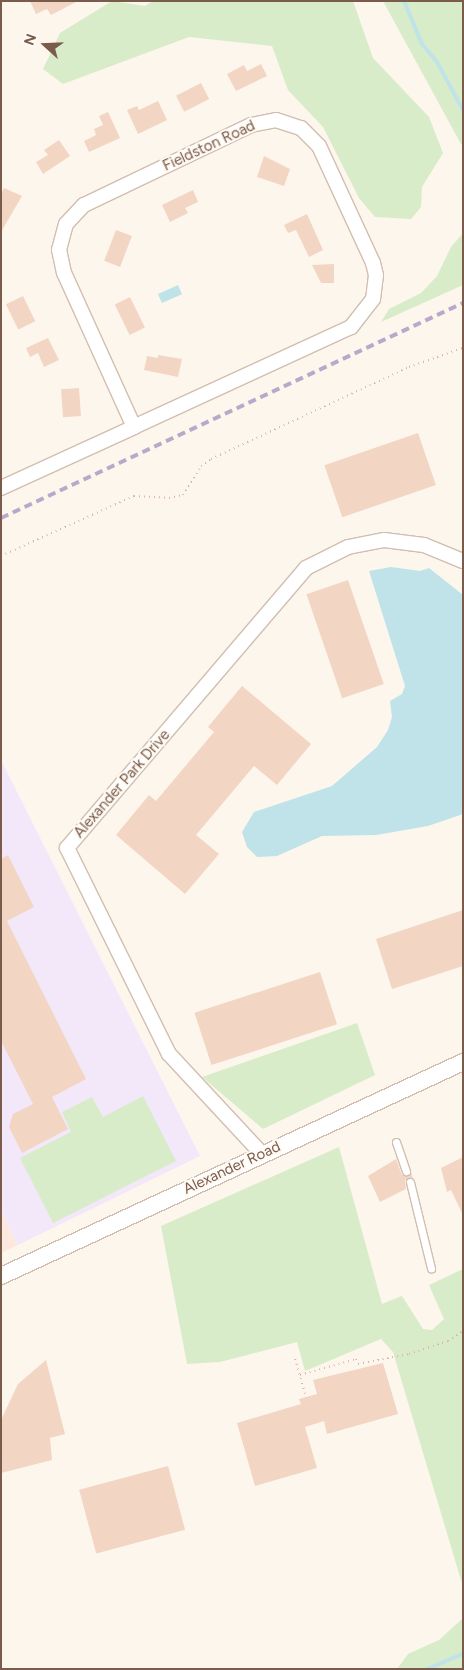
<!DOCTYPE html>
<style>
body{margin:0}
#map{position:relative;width:464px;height:1670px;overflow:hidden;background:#fdf6ec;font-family:Figtree,sans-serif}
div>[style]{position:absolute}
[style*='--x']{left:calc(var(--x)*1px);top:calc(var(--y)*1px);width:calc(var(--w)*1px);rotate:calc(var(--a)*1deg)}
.commercial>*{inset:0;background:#fde8e0}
.education>*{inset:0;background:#f3e8fa}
.green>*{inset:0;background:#d8ecc9}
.water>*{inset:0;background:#bfe3e8;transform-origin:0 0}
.stream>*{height:4px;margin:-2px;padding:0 2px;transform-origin:2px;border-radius:2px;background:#bfe3e8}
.building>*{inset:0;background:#f3d5c3;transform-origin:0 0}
.path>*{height:2px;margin-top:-1px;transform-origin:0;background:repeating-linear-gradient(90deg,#d9b8a5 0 1px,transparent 0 5px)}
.roads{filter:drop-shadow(1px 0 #d1beb0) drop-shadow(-1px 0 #d1beb0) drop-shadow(0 1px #d1beb0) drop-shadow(0 -1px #d1beb0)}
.service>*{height:7px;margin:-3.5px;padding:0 3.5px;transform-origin:3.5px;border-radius:3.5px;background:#fff}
.minor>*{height:14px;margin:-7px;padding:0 7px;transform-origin:7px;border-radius:7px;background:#fff}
.tertiary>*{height:16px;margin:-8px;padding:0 8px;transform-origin:8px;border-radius:8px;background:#fff}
.rail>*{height:4px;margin-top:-2px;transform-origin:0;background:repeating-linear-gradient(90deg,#b9a8c9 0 8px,transparent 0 13px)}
span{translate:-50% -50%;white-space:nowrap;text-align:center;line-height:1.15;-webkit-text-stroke:4px #fffaf3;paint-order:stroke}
.street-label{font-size:15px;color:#7a5c4d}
.frame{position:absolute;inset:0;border:2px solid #7a5c4d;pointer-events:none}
.north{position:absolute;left:20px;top:20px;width:50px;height:50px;-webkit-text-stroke:4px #fffaf3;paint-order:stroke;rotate:290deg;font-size:14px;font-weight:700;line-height:20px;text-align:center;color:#7a5c4d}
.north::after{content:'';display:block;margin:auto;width:18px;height:22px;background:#7a5c4d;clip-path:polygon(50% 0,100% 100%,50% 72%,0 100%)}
</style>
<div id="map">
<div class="commercial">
<i style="clip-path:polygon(1px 1210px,18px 1245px,1px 1253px)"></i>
</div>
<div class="education">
<i style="clip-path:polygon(1px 760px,200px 1156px,18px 1245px,1px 1210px)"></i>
</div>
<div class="green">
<i style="clip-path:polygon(112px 1px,145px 6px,153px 1px,353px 1px,373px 58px,429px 117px,443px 153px,422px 187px,421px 207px,411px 219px,375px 217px,359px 198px,323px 127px,288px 90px,272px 46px,189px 37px,63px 84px,43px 69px,60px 33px)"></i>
<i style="clip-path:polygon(383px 1px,463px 1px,463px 146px,461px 144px)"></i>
<i style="clip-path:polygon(463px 233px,463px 285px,381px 322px,389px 309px,421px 293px,437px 276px,451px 247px)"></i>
<i style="clip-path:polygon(357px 1023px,375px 1075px,263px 1129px,202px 1077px)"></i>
<i style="clip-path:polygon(143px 1096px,176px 1161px,53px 1223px,20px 1158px,71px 1132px,62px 1112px,92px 1097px,103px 1117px)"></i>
<i style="clip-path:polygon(339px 1147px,382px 1304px,402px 1296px,423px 1329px,432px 1330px,444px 1319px,429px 1285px,463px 1269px,463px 1587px,393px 1352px,381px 1339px,305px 1371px,297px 1342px,220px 1362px,187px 1364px,161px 1226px)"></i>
<i style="clip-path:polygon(463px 1618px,463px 1669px,397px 1669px,408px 1654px,439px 1640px)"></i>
</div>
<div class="water">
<i style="left:178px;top:285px;width:10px;height:22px;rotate:66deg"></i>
<i style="clip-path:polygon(391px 567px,420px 571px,429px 568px,463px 595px,463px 814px,428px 826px,376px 835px,322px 836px,277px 856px,257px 857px,247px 847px,242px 832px,254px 812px,332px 786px,377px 747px,388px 730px,392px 717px,390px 701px,402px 694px,405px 686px,369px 571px)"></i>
</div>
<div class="stream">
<i style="--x:404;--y:1;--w:47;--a:67.3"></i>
<i style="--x:422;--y:44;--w:23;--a:50"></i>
<i style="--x:437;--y:62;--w:55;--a:61.6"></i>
<i style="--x:427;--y:1669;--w:39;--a:-23"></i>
</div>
<div class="building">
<i style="clip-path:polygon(30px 1px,78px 1px,51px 15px,47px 9px,36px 14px)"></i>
<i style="clip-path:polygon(261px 64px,267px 76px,236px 91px,227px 74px,244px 65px,247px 71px)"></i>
<i style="left:201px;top:83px;width:18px;height:28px;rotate:63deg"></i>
<i style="clip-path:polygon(158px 101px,167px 120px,138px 134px,127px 110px,137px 106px,139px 110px)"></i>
<i style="clip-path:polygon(108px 112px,120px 138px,89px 152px,84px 141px,96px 135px,94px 129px,103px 125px,99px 116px)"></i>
<i style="clip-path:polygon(59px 140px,70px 156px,43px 174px,36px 162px,48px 155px,44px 150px)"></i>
<i style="clip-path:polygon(264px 156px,290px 169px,284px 186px,257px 177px)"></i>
<i style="clip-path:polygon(4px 188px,22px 196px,1px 232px,1px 194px)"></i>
<i style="clip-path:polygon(193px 190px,198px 202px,185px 208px,188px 213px,170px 222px,162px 205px)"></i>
<i style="clip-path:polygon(307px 214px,323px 250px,309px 257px,296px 230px,288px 233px,284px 225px)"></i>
<i style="left:116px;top:230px;width:17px;height:33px;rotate:21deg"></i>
<i style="clip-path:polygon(334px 264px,334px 283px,321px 283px,312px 265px)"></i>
<i style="left:23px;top:296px;width:28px;height:19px;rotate:64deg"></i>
<i style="left:130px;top:297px;width:34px;height:17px;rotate:64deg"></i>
<i style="clip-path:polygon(48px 338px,59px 360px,44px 367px,38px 353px,30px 357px,26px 348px)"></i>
<i style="clip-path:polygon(158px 355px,182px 359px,178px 377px,144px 370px,147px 356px,158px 358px)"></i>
<i style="left:79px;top:388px;width:28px;height:18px;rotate:86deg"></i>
<i style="left:418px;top:433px;width:55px;height:99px;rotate:71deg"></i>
<i style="left:348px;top:580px;width:110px;height:44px;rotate:71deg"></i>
<i style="clip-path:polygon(242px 686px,311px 744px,277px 785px,254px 766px,196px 835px,219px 854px,185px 894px,116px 835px,149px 795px,156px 801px,214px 732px,208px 727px)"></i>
<i style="clip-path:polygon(8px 855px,34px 907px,7px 921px,86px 1079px,52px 1097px,68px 1129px,22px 1153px,9px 1127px,13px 1114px,33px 1104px,1px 1041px,1px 859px)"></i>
<i style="clip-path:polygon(463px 910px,463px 966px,392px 989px,376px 939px)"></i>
<i style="left:320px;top:972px;width:55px;height:132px;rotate:72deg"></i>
<i style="clip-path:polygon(463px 1157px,463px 1215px,451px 1190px,447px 1192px,441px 1168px)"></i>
<i style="clip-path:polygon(396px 1159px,402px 1175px,411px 1173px,413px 1178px,405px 1180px,406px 1189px,380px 1202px,368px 1176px)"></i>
<i style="clip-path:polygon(46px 1360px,65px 1434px,50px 1438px,52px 1460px,1px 1473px,1px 1420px,18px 1384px)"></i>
<i style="clip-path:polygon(383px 1363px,398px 1414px,327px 1434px,324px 1421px,305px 1427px,317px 1468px,255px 1486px,237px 1423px,301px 1404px,299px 1399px,317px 1394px,313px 1380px)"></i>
<i style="left:168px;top:1466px;width:66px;height:92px;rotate:75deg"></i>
</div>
<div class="path">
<i style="--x:1;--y:556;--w:146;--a:-24.3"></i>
<i style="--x:134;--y:496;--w:35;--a:3"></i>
<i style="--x:169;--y:498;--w:14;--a:-12"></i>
<i style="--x:183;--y:495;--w:34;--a:-58"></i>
<i style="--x:201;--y:466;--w:12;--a:-35"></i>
<i style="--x:211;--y:459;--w:218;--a:-24.9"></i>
<i style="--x:409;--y:367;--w:57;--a:-19.4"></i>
<i style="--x:295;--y:1359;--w:40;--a:74"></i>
<i style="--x:300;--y:1375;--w:58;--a:-15.9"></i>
<i style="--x:356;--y:1359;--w:5;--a:68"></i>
<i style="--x:358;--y:1364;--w:52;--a:-11.1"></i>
<i style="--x:409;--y:1354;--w:41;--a:-18.4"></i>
<i style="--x:448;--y:1341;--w:18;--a:-34"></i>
</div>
<div class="roads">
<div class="service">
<i style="--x:396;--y:1142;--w:31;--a:71"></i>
<i style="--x:410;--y:1182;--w:89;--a:76.3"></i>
</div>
<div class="minor">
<i style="--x:276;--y:120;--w:26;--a:18"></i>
<i style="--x:301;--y:128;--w:25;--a:45"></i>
<i style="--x:319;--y:146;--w:129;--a:65.2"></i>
<i style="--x:373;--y:263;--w:12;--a:76"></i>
<i style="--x:376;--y:275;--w:24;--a:97"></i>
<i style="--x:373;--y:299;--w:36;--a:128"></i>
<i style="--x:351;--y:327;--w:239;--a:155.3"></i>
<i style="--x:134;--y:427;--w:169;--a:-114.4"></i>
<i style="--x:64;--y:273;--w:24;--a:-102"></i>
<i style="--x:59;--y:250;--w:27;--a:-75"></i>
<i style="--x:66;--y:224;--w:26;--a:-47"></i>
<i style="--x:84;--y:205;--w:185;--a:-25.6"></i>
<i style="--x:251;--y:125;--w:25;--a:-11"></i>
<i style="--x:1;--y:488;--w:146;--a:-24.6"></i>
<i style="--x:262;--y:1154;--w:137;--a:-132.9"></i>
<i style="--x:169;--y:1054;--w:230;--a:-116.3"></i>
<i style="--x:67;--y:848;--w:368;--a:-49.5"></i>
<i style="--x:306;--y:568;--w:47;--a:-26.6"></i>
<i style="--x:348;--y:547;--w:37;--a:-11"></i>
<i style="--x:384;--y:540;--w:40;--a:7.1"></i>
<i style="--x:424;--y:545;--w:42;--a:22.3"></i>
</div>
<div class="tertiary">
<i style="--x:1;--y:1276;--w:509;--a:-24.85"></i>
</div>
</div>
<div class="rail">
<i style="--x:1;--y:518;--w:510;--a:-24.96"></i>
</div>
<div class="street-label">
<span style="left:209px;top:146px;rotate:-25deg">Fieldston Road</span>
<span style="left:122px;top:784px;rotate:-49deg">Alexander Park Drive</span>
<span style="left:232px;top:1168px;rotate:-25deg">Alexander Road</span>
</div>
<div class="frame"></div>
<div class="north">N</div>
</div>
